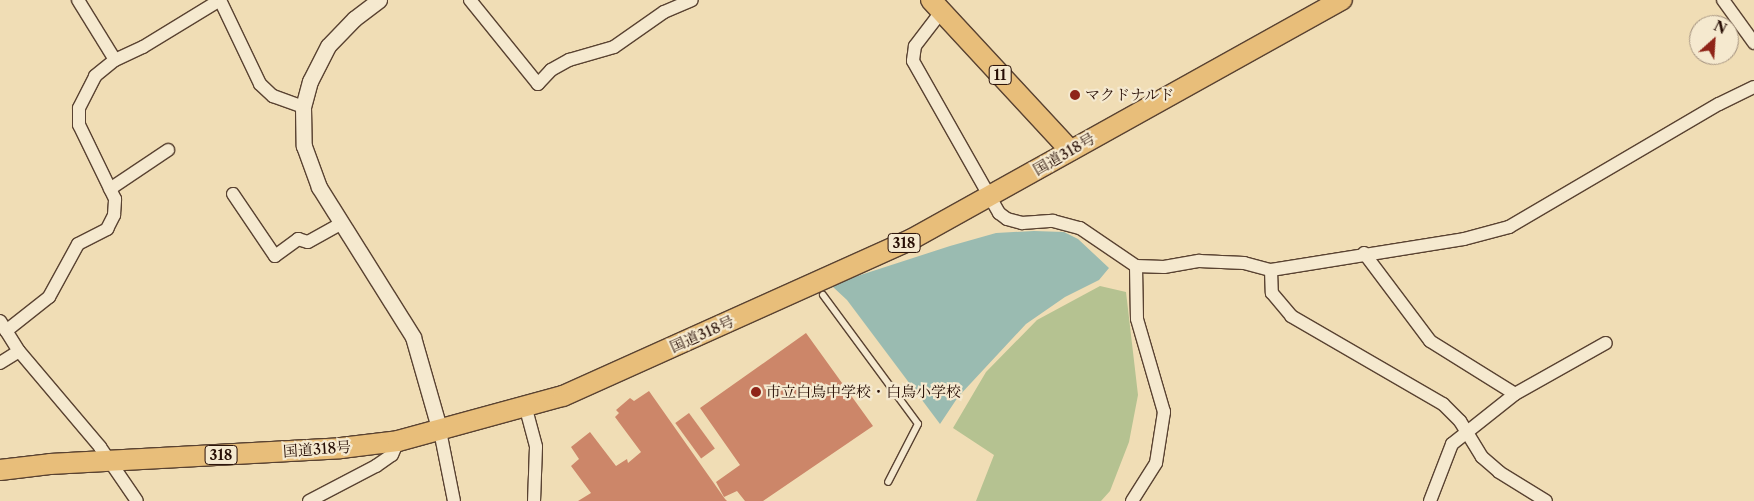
<!DOCTYPE html>
<meta charset="utf-8">
<style>
body{margin:0}
#map{position:relative;width:1754px;height:501px;overflow:hidden;background:#f0ddb5;font-family:"Libre Caslon Text","Noto Serif JP",serif}
div>[style]{position:absolute}
[style*='--x']{left:calc(var(--x)*1px);top:calc(var(--y)*1px);width:calc(var(--w)*1px);rotate:calc(var(--a)*1deg)}
.green>*{inset:0;background:#b5c291}
.water>*{inset:0;background:#9abbb1}
.building>*{inset:0;background:#cc8669;transform-origin:0 0}
.roads{filter:drop-shadow(1px 0 #594231) drop-shadow(-1px 0 #594231) drop-shadow(0 1px #594231) drop-shadow(0 -1px #594231)}
.service>*{height:6px;margin:-3px;padding:0 3px;transform-origin:3px;border-radius:3px;background:#f5e9cf}
.minor>*{height:12px;margin:-6px;padding:0 6px;transform-origin:6px;border-radius:6px;background:#f5e9cf}
.tertiary>*{height:15px;margin:-7.5px;padding:0 7.5px;transform-origin:7.5px;border-radius:7.5px;background:#f5e9cf}
.trunk>*{height:20px;margin:-10px;padding:0 10px;transform-origin:10px;border-radius:10px;background:#e8be7a}
.dots>*{width:14px;height:14px;translate:-50% -50%;box-sizing:border-box;border:2px solid #f5e9cf;border-radius:50%}
span{translate:-50% -50%;white-space:nowrap;text-align:center;line-height:1.15;-webkit-text-stroke:4.5px #f5e9cf;paint-order:stroke}
.shield-label span{padding:1px 4px;background:#f5e9cf;border:1px solid;border-radius:4px;-webkit-text-stroke-width:0}
.shield-label{font-size:14px;color:#270e05;font-weight:700}
.poi-label{font-size:15px;color:#270e05}
.left{translate:0 -50%;text-align:left}
.street-label{font-size:15px;color:#270e05}
.north{position:absolute;left:1689px;top:15px;width:50px;height:50px;box-sizing:border-box;background:#f5e9cf;border:1px solid #a3917e;border-radius:50%;rotate:26deg;font-size:14px;font-weight:700;line-height:20px;text-align:center;color:#270e05}
.north::after{content:'';display:block;margin:auto;width:18px;height:22px;background:#8f2418;clip-path:polygon(50% 0,100% 100%,50% 72%,0 100%)}
</style>
<div id="map">
<div class="green">
<i style="clip-path:polygon(1100px 286px,1126px 292px,1138px 395px,1129px 442px,1110px 491px,1101px 501px,976px 501px,994px 455px,953px 428px,986px 372px,1037px 320px)"></i>
</div>
<div class="water">
<i style="clip-path:polygon(1034px 231px,1064px 232px,1078px 239px,1109px 268px,1099px 280px,1065px 297px,1026px 324px,958px 397px,940px 424px,847px 300px,833px 287px,842px 281px,950px 246px,996px 233px)"></i>
</div>
<div class="building">
<i style="clip-path:polygon(806px 333px,873px 426px,763px 501px,745px 501px,737px 491px,724px 497px,716px 482px,740px 465px,700px 408px)"></i>
<i style="clip-path:polygon(649px 391px,725px 499px,727px 501px,578px 501px,591px 493px,571px 466px,579px 459px,571px 447px,590px 432px,616px 466px,627px 459px,628px 463px,641px 452px,615px 417px,619px 413px,616px 410px,630px 398px,634px 401px)"></i>
<i style="left:689px;top:413px;width:44px;height:17px;rotate:54deg"></i>
</div>
<div class="roads">
<div class="service">
<i style="--x:823;--y:295;--w:160;--a:53.6"></i>
<i style="--x:918;--y:424;--w:65;--a:117.3"></i>
</div>
<div class="minor">
<i style="--x:78;--y:0;--w:70;--a:58.3"></i>
<i style="--x:470;--y:0;--w:108;--a:51"></i>
<i style="--x:538;--y:84;--w:19;--a:-47"></i>
<i style="--x:551;--y:70;--w:21;--a:-29"></i>
<i style="--x:569;--y:60;--w:47;--a:-16.1"></i>
<i style="--x:614;--y:47;--w:61;--a:-35"></i>
<i style="--x:664;--y:12;--w:30;--a:-23"></i>
<i style="--x:1723;--y:0;--w:53;--a:54.2"></i>
<i style="--x:941;--y:12;--w:43;--a:127.4"></i>
<i style="--x:915;--y:46;--w:15;--a:98"></i>
<i style="--x:913;--y:61;--w:175;--a:60.5"></i>
<i style="--x:999;--y:213;--w:10;--a:37"></i>
<i style="--x:1007;--y:219;--w:16;--a:15"></i>
<i style="--x:1022;--y:223;--w:31;--a:-4"></i>
<i style="--x:1053;--y:221;--w:28;--a:15"></i>
<i style="--x:1080;--y:228;--w:68;--a:34.2"></i>
<i style="--x:1136;--y:266;--w:28;--a:2"></i>
<i style="--x:1164;--y:267;--w:36;--a:-10"></i>
<i style="--x:1199;--y:261;--w:45;--a:2.5"></i>
<i style="--x:1244;--y:263;--w:28;--a:15"></i>
<i style="--x:1271;--y:270;--w:195;--a:-9.1"></i>
<i style="--x:1464;--y:239;--w:47;--a:-14.9"></i>
<i style="--x:1509;--y:227;--w:243;--a:-30.4"></i>
<i style="--x:1719;--y:104;--w:39;--a:-26"></i>
<i style="--x:110;--y:189;--w:70;--a:-33.9"></i>
<i style="--x:233;--y:194;--w:75;--a:55.9"></i>
<i style="--x:275;--y:256;--w:29;--a:-36"></i>
<i style="--x:298;--y:239;--w:10;--a:17"></i>
<i style="--x:308;--y:242;--w:38;--a:-29"></i>
<i style="--x:1364;--y:253;--w:110;--a:53.1"></i>
<i style="--x:1430;--y:341;--w:100;--a:31.9"></i>
<i style="--x:1271;--y:270;--w:23;--a:88"></i>
<i style="--x:1272;--y:293;--w:30;--a:50"></i>
<i style="--x:1291;--y:316;--w:176;--a:30.1"></i>
<i style="--x:1443;--y:404;--w:24;--a:45"></i>
<i style="--x:1460;--y:421;--w:42;--a:58.6"></i>
<i style="--x:1482;--y:457;--w:23;--a:41"></i>
<i style="--x:1499;--y:472;--w:55;--a:31.7"></i>
<i style="--x:0;--y:321;--w:36;--a:58"></i>
<i style="--x:19;--y:351;--w:126;--a:49.8"></i>
<i style="--x:100;--y:447;--w:65;--a:55.6"></i>
<i style="--x:6;--y:331;--w:55;--a:-38.3"></i>
<i style="--x:49;--y:297;--w:60;--a:-61.3"></i>
<i style="--x:78;--y:244;--w:33;--a:-27"></i>
<i style="--x:107;--y:229;--w:16;--a:-63"></i>
<i style="--x:114;--y:215;--w:16;--a:-86"></i>
<i style="--x:115;--y:199;--w:82;--a:-115.9"></i>
<i style="--x:79;--y:125;--w:17;--a:-90"></i>
<i style="--x:79;--y:108;--w:36;--a:-63"></i>
<i style="--x:95;--y:76;--w:26;--a:-39"></i>
<i style="--x:115;--y:60;--w:31;--a:-25"></i>
<i style="--x:143;--y:47;--w:90;--a:-31.4"></i>
<i style="--x:220;--y:0;--w:93;--a:64.5"></i>
<i style="--x:260;--y:84;--w:18;--a:43"></i>
<i style="--x:273;--y:96;--w:32;--a:20"></i>
<i style="--x:0;--y:363;--w:22;--a:-32"></i>
<i style="--x:526;--y:409;--w:39;--a:75"></i>
<i style="--x:536;--y:447;--w:54;--a:92.1"></i>
<i style="--x:440;--y:431;--w:71;--a:78.7"></i>
<i style="--x:309;--y:501;--w:76;--a:-27.6"></i>
<i style="--x:376;--y:466;--w:19;--a:-35"></i>
<i style="--x:392;--y:455;--w:15;--a:-67"></i>
<i style="--x:1132;--y:501;--w:45;--a:-57.7"></i>
<i style="--x:1156;--y:463;--w:52;--a:-81.1"></i>
<i style="--x:1164;--y:412;--w:97;--a:-106.2"></i>
<i style="--x:1137;--y:319;--w:53;--a:-91.1"></i>
<i style="--x:1430;--y:501;--w:61;--a:-68.9"></i>
<i style="--x:1452;--y:444;--w:80;--a:-38.4"></i>
<i style="--x:1515;--y:394;--w:104;--a:-29.3"></i>
</div>
<div class="tertiary">
<i style="--x:379;--y:0;--w:31;--a:143"></i>
<i style="--x:354;--y:19;--w:37;--a:134"></i>
<i style="--x:328;--y:46;--w:39;--a:117"></i>
<i style="--x:310;--y:81;--w:27;--a:105"></i>
<i style="--x:303;--y:107;--w:39;--a:89"></i>
<i style="--x:304;--y:146;--w:44;--a:69.9"></i>
<i style="--x:319;--y:187;--w:177;--a:57.9"></i>
<i style="--x:413;--y:337;--w:98;--a:74"></i>
</div>
<div class="trunk">
<i style="--x:931;--y:0;--w:205;--a:47.2"></i>
<i style="--x:0;--y:470;--w:50;--a:-6.8"></i>
<i style="--x:50;--y:464;--w:291;--a:-3.1"></i>
<i style="--x:341;--y:448;--w:57;--a:-7"></i>
<i style="--x:398;--y:441;--w:171;--a:-15.3"></i>
<i style="--x:563;--y:396;--w:383;--a:-24.2"></i>
<i style="--x:912;--y:239;--w:492;--a:-29.1"></i>
</div>
</div>
<div class="dots">
<i style="left:1075px;top:95px;background:#8f2418"></i>
<i style="left:756px;top:392px;background:#8f2418"></i>
</div>
<div class="shield-label">
<span style="left:1000px;top:75px">11</span>
<span style="left:904px;top:243px">318</span>
<span style="left:221px;top:455px">318</span>
</div>
<div class="poi-label">
<span class="left" style="left:1085px;top:95px">マクドナルド</span>
<span class="left" style="left:766px;top:392px">市立白鳥中学校・白鳥小学校</span>
</div>
<div class="street-label">
<span style="left:1064px;top:154px;rotate:-30deg">国道318号</span>
<span style="left:702px;top:334px;rotate:-24deg">国道318号</span>
<span style="left:317px;top:449px;rotate:-4deg">国道318号</span>
</div>
<div class="north">N</div>
</div>
